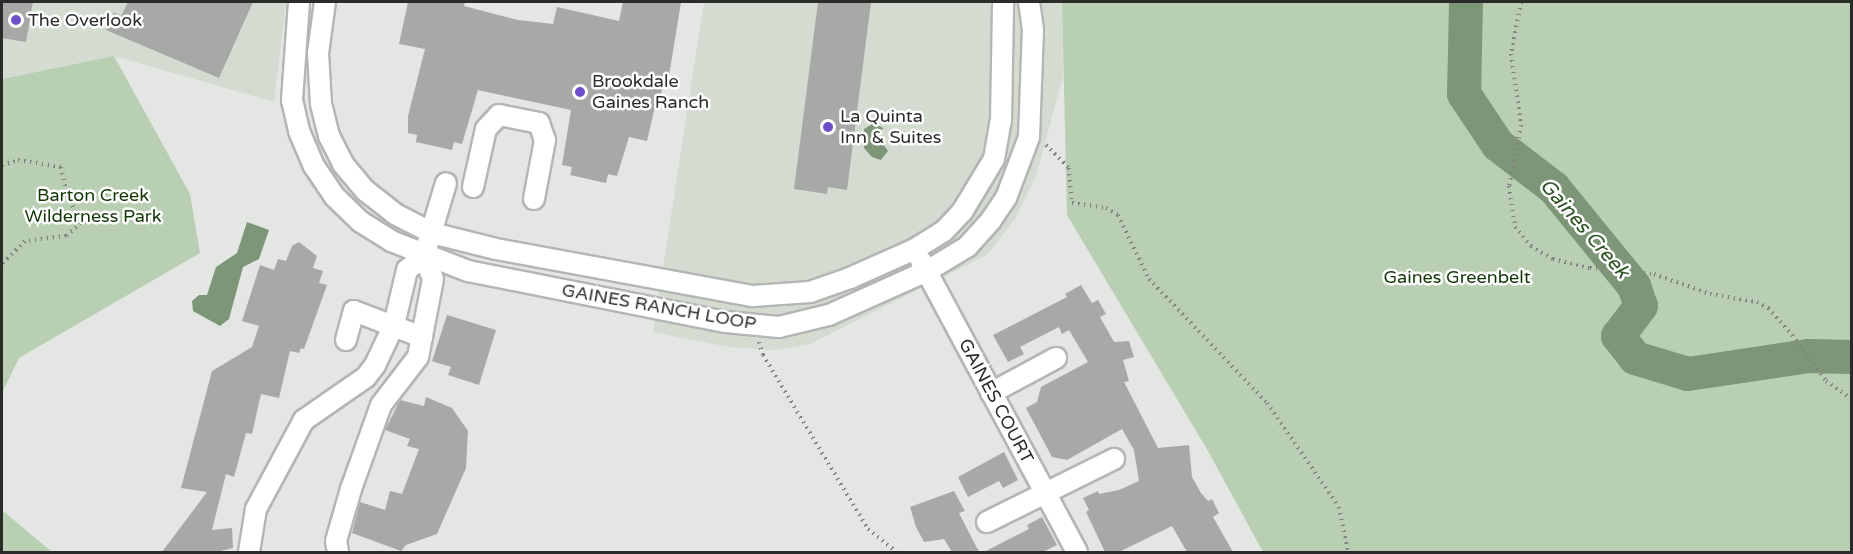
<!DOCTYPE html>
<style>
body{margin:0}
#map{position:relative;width:1853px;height:554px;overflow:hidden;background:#e3e6e2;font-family:"Varela Round",sans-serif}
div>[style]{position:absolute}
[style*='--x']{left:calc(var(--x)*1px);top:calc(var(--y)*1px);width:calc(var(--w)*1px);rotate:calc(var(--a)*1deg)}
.built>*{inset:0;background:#d4dcd2}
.green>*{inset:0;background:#b9cfb3}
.water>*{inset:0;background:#7d9677}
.river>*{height:34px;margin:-17px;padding:0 17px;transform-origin:17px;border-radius:17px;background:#7d9677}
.building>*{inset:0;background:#a7a9a6}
.path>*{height:4px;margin-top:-2px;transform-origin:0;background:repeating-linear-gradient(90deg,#818380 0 1.5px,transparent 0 6px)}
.roads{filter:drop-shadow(2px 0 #b3b6b3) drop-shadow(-2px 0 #b3b6b3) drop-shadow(0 2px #b3b6b3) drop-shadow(0 -2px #b3b6b3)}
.minor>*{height:20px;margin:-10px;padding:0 10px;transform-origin:10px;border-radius:10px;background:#fff}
.dots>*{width:16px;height:16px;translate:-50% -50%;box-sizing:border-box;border:3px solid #fff;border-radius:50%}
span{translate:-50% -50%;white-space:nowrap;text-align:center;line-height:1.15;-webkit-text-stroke:5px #fff;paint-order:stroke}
.poi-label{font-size:18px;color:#2b2c2a}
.left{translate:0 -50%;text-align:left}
.park-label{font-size:18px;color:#113606}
.street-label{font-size:18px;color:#2b2c2a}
.water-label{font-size:20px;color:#2e5325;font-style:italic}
.frame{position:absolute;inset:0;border:3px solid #2b2c2a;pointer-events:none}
</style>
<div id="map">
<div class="built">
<i style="clip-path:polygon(2px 2px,286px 2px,274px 102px,114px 56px,2px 79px)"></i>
<i style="clip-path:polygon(704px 2px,1062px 2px,1063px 77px,1036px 176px,1015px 219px,987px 255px,810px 344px,774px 350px,729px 347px,653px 332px)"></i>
</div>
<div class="green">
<i style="clip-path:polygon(1062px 2px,1851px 2px,1851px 552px,1263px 552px,1208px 451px,1067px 215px)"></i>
<i style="clip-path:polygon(114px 56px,190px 194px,200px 253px,19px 358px,2px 393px,2px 79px)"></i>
<i style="clip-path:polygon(2px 510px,52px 552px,2px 552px)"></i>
</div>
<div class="water">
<i style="clip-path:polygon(874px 123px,883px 128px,879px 138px,888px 151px,881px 160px,872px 157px,864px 148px,864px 129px)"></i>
<i style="clip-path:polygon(247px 222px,269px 230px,259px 259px,243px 267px,229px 319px,220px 326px,193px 311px,192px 301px,199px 295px,207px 295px,216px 267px,237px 253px)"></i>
</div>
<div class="river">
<i style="--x:1466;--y:2;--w:92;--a:91.2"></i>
<i style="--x:1464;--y:94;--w:61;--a:56.3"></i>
<i style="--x:1498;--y:145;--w:71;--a:37.5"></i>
<i style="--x:1554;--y:188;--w:127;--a:50.8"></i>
<i style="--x:1634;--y:286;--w:21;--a:71"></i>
<i style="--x:1641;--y:306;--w:38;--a:127"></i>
<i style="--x:1618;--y:336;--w:28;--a:52"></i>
<i style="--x:1635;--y:358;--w:55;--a:16.8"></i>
<i style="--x:1688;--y:374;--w:121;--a:-8.5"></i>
<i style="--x:1808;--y:356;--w:44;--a:1.3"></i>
</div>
<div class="building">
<i style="clip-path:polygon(2px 2px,33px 2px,26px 42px,2px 38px)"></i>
<i style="clip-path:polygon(128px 2px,253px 2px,219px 78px,106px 30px,114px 12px,121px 16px)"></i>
<i style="clip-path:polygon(408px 2px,465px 2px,464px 6px,518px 20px,553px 24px,557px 7px,619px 21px,623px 2px,681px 2px,668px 82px,664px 81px,660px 99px,657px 98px,647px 141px,629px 137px,617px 176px,608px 174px,606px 183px,570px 175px,572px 167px,562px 165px,571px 110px,478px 90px,462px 144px,454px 142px,452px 150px,416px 142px,417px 135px,408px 133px,408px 116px,425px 49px,399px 44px)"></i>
<i style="clip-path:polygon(818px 2px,871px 2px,847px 190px,828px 187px,827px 194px,794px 189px)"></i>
<i style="clip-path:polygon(299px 242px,317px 256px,313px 268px,323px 271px,319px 283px,327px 285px,304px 349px,301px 348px,299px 353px,290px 351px,279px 398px,261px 394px,252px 434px,246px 433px,234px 477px,226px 474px,212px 530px,232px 528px,233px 548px,216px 552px,162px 552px,207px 492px,181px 488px,212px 371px,252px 347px,259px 326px,242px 321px,260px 265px,274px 270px,278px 259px,286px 261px,292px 246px)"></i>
<i style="clip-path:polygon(1081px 285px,1092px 303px,1098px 300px,1106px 314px,1100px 317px,1114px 342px,1129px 341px,1134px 357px,1123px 360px,1129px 381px,1124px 382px,1158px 448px,1189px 445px,1192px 477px,1201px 493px,1208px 501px,1212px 499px,1219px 513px,1213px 517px,1233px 552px,1187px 552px,1172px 526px,1119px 552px,1105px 552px,1086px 512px,1089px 510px,1083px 498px,1098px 491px,1099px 494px,1119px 490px,1139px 481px,1134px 450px,1122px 429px,1067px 460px,1052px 457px,1026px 408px,1037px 402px,1041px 387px,1088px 362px,1069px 330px,1062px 334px,1059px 327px,1020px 347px,1024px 354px,1008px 362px,993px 335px,1067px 297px,1065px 294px)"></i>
<i style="clip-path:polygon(447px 315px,496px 330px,479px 385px,448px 375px,451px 367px,432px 361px)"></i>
<i style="clip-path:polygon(426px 397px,452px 408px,468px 431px,466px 468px,437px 534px,406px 545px,401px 551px,352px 533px,360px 502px,385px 510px,390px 491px,402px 494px,419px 449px,407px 446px,410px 439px,385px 430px,400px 400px,424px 406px)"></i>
<i style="clip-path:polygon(1004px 452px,1018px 480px,1003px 488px,999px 481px,968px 497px,958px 477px)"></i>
<i style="clip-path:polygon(954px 491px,965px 511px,959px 513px,979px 552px,952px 552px,944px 539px,924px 542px,916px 527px,910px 507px)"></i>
<i style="clip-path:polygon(1042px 517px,1057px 545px,1043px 552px,984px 552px,1029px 529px,1027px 525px)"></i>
</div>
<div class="path">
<i style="--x:1521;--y:2;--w:53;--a:100.9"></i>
<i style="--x:1511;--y:54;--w:72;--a:82"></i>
<i style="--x:1521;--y:125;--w:62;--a:101.1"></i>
<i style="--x:1509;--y:186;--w:41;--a:81.7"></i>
<i style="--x:1515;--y:227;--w:25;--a:50"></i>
<i style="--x:1531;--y:246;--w:26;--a:31"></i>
<i style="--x:1553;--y:259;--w:38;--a:14"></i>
<i style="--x:1590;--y:268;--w:64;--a:5.4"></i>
<i style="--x:1654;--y:274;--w:59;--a:19.7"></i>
<i style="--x:1710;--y:294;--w:48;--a:9.7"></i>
<i style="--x:1757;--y:302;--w:13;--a:29"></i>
<i style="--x:1768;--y:308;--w:36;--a:48"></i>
<i style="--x:1792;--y:335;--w:57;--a:53.5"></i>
<i style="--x:1826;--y:381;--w:32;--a:35"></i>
<i style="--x:1046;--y:145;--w:33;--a:45"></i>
<i style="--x:1069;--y:168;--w:35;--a:85"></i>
<i style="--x:1072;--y:203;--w:34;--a:8"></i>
<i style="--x:1106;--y:208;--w:14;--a:30"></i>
<i style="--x:1118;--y:215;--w:71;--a:64.2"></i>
<i style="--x:1149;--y:279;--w:171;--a:46.4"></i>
<i style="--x:1267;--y:403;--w:126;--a:55.3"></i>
<i style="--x:1339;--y:507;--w:46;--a:78.7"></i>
<i style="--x:2;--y:165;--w:17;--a:-17"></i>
<i style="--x:18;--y:160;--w:44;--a:9.2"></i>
<i style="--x:61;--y:167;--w:29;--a:78"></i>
<i style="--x:67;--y:195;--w:31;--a:63"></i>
<i style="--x:81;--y:223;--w:20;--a:139"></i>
<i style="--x:66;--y:236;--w:41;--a:173"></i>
<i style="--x:25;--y:241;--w:33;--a:135"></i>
<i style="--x:759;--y:342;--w:14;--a:73"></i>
<i style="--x:763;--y:355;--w:203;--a:58.9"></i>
<i style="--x:868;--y:529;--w:36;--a:39"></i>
</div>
<div class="roads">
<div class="minor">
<i style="--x:299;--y:2;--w:98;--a:94.1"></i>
<i style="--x:292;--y:100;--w:32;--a:77"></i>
<i style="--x:299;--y:131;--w:38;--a:67"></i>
<i style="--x:314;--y:166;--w:36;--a:56"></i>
<i style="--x:334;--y:196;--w:37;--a:44"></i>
<i style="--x:361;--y:222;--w:36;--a:32"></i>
<i style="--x:391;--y:241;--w:83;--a:21.3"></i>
<i style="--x:468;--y:271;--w:263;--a:11.2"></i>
<i style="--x:726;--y:322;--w:53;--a:5.4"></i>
<i style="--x:779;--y:327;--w:51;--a:-13.5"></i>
<i style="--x:829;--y:315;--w:107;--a:-24.2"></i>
<i style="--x:927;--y:271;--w:47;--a:-31"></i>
<i style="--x:967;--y:247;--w:36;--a:-48"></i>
<i style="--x:991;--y:220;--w:27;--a:-56"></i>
<i style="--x:1006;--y:198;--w:65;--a:-69.3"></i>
<i style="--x:1029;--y:137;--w:107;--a:-87.9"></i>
<i style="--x:1033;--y:30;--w:28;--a:-98"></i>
<i style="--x:325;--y:2;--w:51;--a:97.8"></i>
<i style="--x:318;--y:53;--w:51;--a:86.6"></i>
<i style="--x:321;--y:104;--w:33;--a:76"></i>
<i style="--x:329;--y:136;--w:31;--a:63"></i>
<i style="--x:343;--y:164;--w:35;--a:50"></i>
<i style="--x:366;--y:191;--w:37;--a:38"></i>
<i style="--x:395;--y:214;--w:42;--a:27.2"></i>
<i style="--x:432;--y:233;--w:66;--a:14"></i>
<i style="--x:496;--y:249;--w:261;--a:10.4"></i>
<i style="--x:753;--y:296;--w:57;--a:-4"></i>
<i style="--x:810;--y:292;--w:42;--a:-19.3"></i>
<i style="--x:850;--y:278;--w:71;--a:-24"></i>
<i style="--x:915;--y:249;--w:34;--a:-32"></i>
<i style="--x:944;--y:231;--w:26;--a:-47"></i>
<i style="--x:962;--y:212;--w:62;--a:-58.9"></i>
<i style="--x:994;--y:159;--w:39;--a:-80"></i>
<i style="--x:1001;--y:121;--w:119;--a:-89"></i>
<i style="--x:473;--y:187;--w:59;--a:-77.4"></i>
<i style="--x:486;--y:129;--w:19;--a:-47"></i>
<i style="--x:499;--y:115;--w:41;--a:11.3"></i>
<i style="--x:539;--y:123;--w:18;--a:71"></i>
<i style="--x:545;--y:140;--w:60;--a:100.6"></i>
<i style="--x:921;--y:261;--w:330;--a:61.8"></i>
<i style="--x:346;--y:340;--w:30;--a:-75"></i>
<i style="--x:354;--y:311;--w:73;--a:20.9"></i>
<i style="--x:991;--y:393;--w:74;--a:-28.3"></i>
<i style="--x:987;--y:522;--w:142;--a:-26.4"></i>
<i style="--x:249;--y:552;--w:44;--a:-80.8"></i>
<i style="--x:256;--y:509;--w:101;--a:-61.7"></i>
<i style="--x:304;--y:420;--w:75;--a:-34.7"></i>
<i style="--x:366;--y:377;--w:15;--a:-53"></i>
<i style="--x:375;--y:365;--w:44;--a:-64.6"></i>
<i style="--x:394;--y:325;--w:57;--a:-76.7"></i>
<i style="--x:407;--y:270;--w:22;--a:-39"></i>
<i style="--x:424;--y:256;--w:76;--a:-73.2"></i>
<i style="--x:338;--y:552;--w:11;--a:-100"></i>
<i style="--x:336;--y:541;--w:54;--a:-73.9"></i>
<i style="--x:351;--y:489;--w:89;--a:-70.3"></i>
<i style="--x:381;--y:405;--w:61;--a:-52.4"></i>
<i style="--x:418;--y:357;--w:79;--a:-79.1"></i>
<i style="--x:433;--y:279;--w:25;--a:-111"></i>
</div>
</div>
<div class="dots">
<i style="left:16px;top:20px;background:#6c50c9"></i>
<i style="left:580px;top:92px;background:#6c50c9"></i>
<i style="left:828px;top:127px;background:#6c50c9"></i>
</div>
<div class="poi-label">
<span class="left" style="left:28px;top:20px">The Overlook</span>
<span class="left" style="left:592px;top:92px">Brookdale<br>Gaines Ranch</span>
<span class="left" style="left:840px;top:127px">La Quinta<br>Inn &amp; Suites</span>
</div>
<div class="park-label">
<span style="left:93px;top:206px">Barton Creek<br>Wilderness Park</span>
<span style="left:1457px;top:277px">Gaines Greenbelt</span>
</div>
<div class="street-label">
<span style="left:659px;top:307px;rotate:10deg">GAINES RANCH LOOP</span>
<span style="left:996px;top:401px;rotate:62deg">GAINES COURT</span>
</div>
<div class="water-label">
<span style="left:1584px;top:229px;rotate:49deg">Gaines Creek</span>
</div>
<div class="frame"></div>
</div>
